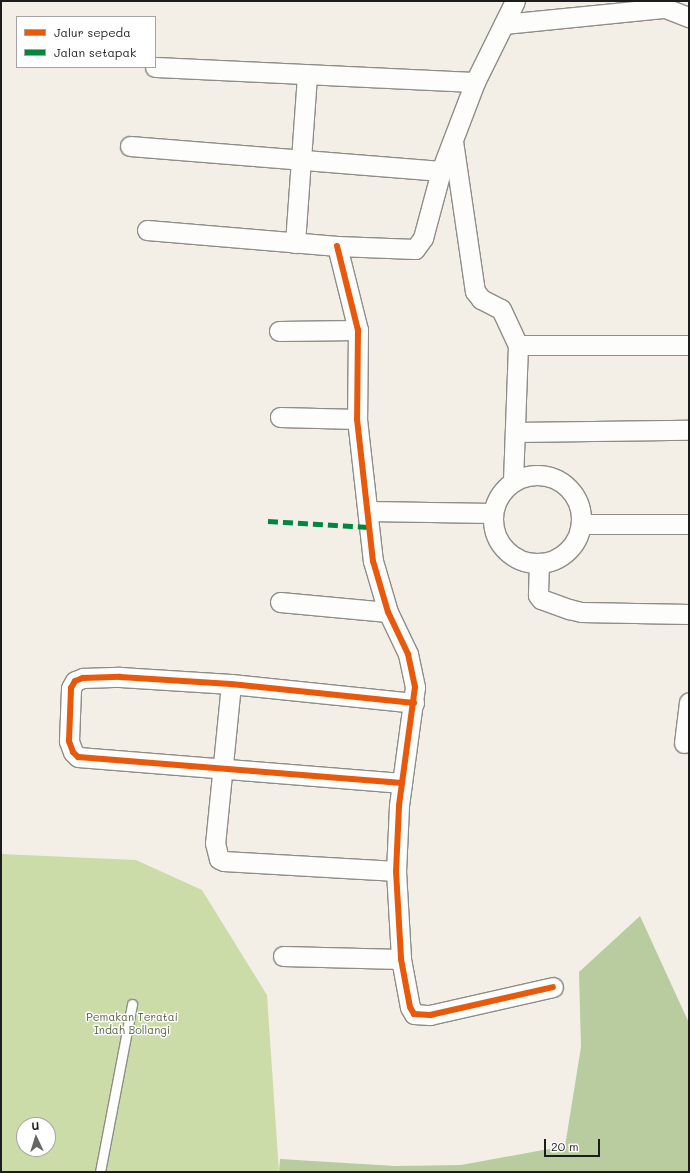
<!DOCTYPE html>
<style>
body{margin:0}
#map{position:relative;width:690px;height:1173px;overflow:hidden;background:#f3efe7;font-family:Mali,sans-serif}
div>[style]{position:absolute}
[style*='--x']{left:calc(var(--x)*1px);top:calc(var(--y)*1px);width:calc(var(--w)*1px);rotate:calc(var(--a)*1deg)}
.green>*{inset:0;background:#ccdca8}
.forest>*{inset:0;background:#b9cca0}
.roads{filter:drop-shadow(1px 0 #8e8d88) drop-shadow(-1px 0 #8e8d88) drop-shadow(0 1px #8e8d88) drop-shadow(0 -1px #8e8d88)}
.lane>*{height:9px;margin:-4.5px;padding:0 4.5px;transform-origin:4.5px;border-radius:4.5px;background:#fdfdfb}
.street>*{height:19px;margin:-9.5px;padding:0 9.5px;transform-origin:9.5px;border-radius:9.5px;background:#fdfdfb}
.street>.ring{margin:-9.5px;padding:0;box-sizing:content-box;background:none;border:19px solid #fdfdfb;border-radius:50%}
.quiet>*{height:5px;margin-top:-2.5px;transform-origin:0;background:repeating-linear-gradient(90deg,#00873e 0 10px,transparent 0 15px)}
.cycleway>*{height:6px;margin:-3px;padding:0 3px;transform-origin:3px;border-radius:3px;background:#e8590c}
span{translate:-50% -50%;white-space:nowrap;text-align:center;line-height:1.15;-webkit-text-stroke:3px #fff;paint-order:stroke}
.park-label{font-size:11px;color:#566240}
.frame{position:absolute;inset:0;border:2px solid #1c1c1c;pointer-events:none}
.legend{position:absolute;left:16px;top:16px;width:140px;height:52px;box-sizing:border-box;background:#fff;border:1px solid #a4a4a4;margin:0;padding:5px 7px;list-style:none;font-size:12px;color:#1c1c1c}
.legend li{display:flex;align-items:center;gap:8px;height:20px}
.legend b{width:20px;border:1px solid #a4a4a4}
.north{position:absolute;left:16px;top:1117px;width:40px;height:40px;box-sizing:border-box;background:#fff;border:1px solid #a4a4a4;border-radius:50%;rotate:356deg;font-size:11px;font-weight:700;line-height:16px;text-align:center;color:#1c1c1c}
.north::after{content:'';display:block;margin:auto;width:14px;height:18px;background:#676663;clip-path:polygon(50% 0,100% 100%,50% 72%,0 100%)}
.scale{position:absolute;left:544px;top:1139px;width:56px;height:18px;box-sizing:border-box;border:2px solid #1c1c1c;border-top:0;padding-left:5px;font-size:12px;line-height:14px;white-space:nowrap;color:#1c1c1c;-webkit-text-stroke:3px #fff;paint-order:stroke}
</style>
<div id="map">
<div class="green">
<i style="clip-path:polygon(evenodd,1px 854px,136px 860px,202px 890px,267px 995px,279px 1172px,1px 1172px,1px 854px,24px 1125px,48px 1125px,48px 1149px,24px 1149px,24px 1125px)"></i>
</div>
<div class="forest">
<i style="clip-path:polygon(640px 916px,689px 1023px,689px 1172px,279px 1172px,280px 1159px,395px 1166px,461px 1165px,565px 1146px,581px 1047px,579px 972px)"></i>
</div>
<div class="roads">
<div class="lane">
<i style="--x:100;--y:1172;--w:171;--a:-79.2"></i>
</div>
<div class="street">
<i style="--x:504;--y:24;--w:162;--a:-5.7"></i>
<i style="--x:665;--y:8;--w:26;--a:21"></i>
<i style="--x:155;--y:67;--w:320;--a:2.7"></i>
<i style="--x:453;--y:141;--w:152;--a:81.7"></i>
<i style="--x:475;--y:291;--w:10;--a:53"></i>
<i style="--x:481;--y:299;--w:22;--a:27"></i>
<i style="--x:501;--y:309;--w:40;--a:65"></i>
<i style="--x:518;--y:345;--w:137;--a:92.1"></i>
<i style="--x:130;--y:146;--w:312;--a:4.6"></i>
<i style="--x:147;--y:230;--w:191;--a:4.8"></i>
<i style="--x:337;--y:246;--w:78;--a:2.2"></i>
<i style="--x:415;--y:249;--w:14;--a:-54"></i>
<i style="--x:423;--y:238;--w:69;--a:-75"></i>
<i style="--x:441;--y:171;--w:95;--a:-69.1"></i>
<i style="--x:475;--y:82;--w:90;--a:-63.7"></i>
<i style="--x:295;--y:243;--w:169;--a:-85.9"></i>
<i style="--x:337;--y:246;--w:87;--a:76"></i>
<i style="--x:358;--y:330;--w:89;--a:90.6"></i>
<i style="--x:357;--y:419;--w:143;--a:83.6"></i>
<i style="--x:373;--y:561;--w:53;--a:73.6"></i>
<i style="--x:388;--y:612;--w:47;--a:64.5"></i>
<i style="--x:408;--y:654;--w:34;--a:78"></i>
<i style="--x:415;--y:687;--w:120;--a:97.7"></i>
<i style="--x:399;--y:806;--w:65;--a:92.6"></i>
<i style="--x:396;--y:871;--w:88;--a:86.7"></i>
<i style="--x:401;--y:959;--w:49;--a:79.4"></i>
<i style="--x:410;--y:1007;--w:8;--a:60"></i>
<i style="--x:414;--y:1014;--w:16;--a:4"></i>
<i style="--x:430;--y:1015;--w:126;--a:-12.8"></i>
<i style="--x:279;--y:331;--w:79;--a:-0.7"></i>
<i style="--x:518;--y:345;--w:171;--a:0"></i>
<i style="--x:280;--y:417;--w:77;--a:1.5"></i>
<i style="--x:515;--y:432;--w:174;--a:-0.7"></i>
<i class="ring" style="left:493px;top:475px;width:69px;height:69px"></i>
<i style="--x:368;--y:511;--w:124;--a:0.9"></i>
<i style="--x:582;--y:524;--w:107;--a:0"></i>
<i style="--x:539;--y:564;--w:31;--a:92"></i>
<i style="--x:538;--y:595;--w:5;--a:53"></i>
<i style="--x:541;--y:599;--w:30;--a:20"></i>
<i style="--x:569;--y:609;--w:12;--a:14"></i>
<i style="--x:581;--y:612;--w:108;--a:1.1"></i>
<i style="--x:280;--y:602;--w:108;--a:5.3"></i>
<i style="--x:231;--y:684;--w:160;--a:95.7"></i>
<i style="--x:215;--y:843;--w:16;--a:76"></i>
<i style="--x:219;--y:859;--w:5;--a:22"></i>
<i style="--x:224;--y:861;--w:172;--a:3.3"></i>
<i style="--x:684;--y:743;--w:41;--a:-83"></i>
<i style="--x:402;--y:783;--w:325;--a:-175.4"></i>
<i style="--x:78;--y:757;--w:7;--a:-135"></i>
<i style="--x:73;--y:752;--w:12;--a:-110"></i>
<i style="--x:69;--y:741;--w:53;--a:-87.8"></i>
<i style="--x:71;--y:688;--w:8;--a:-60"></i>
<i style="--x:75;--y:681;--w:9;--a:-21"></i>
<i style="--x:83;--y:678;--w:37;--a:-2"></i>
<i style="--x:120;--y:677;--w:111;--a:3.6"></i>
<i style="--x:231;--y:684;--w:184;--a:5.9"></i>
<i style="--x:283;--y:956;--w:118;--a:1.5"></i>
</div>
</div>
<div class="quiet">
<i style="--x:268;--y:521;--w:101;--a:3.4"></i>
</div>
<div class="cycleway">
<i style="--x:337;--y:246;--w:87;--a:76"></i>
<i style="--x:358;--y:330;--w:89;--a:90.6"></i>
<i style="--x:357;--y:419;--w:143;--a:83.6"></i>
<i style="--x:373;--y:561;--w:53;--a:73.6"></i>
<i style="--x:388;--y:612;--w:47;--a:64.5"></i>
<i style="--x:408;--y:654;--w:34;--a:78"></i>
<i style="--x:415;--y:687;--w:120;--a:97.7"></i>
<i style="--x:399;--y:806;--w:65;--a:92.6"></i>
<i style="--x:396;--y:871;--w:88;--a:86.7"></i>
<i style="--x:401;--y:959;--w:49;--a:79.4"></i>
<i style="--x:410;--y:1007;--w:8;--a:60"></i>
<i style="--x:414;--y:1014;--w:16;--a:4"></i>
<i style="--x:430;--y:1015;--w:126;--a:-12.8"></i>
<i style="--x:402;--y:783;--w:325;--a:-175.4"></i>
<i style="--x:78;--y:757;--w:7;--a:-135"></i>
<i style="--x:73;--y:752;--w:12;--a:-110"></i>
<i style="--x:69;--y:741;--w:53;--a:-87.8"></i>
<i style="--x:71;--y:688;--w:8;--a:-60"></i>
<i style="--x:75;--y:681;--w:9;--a:-21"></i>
<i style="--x:83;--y:678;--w:37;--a:-2"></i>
<i style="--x:120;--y:677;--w:111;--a:3.6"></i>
<i style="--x:231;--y:684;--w:184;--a:5.9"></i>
</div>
<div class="park-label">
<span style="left:132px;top:1024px">Pemakan Teratai<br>Indah Bollangi</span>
</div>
<div class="frame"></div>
<ul class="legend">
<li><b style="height:5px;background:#e8590c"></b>Jalur sepeda</li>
<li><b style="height:5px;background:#00873e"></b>Jalan setapak</li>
</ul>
<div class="north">U</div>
<div class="scale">20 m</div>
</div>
